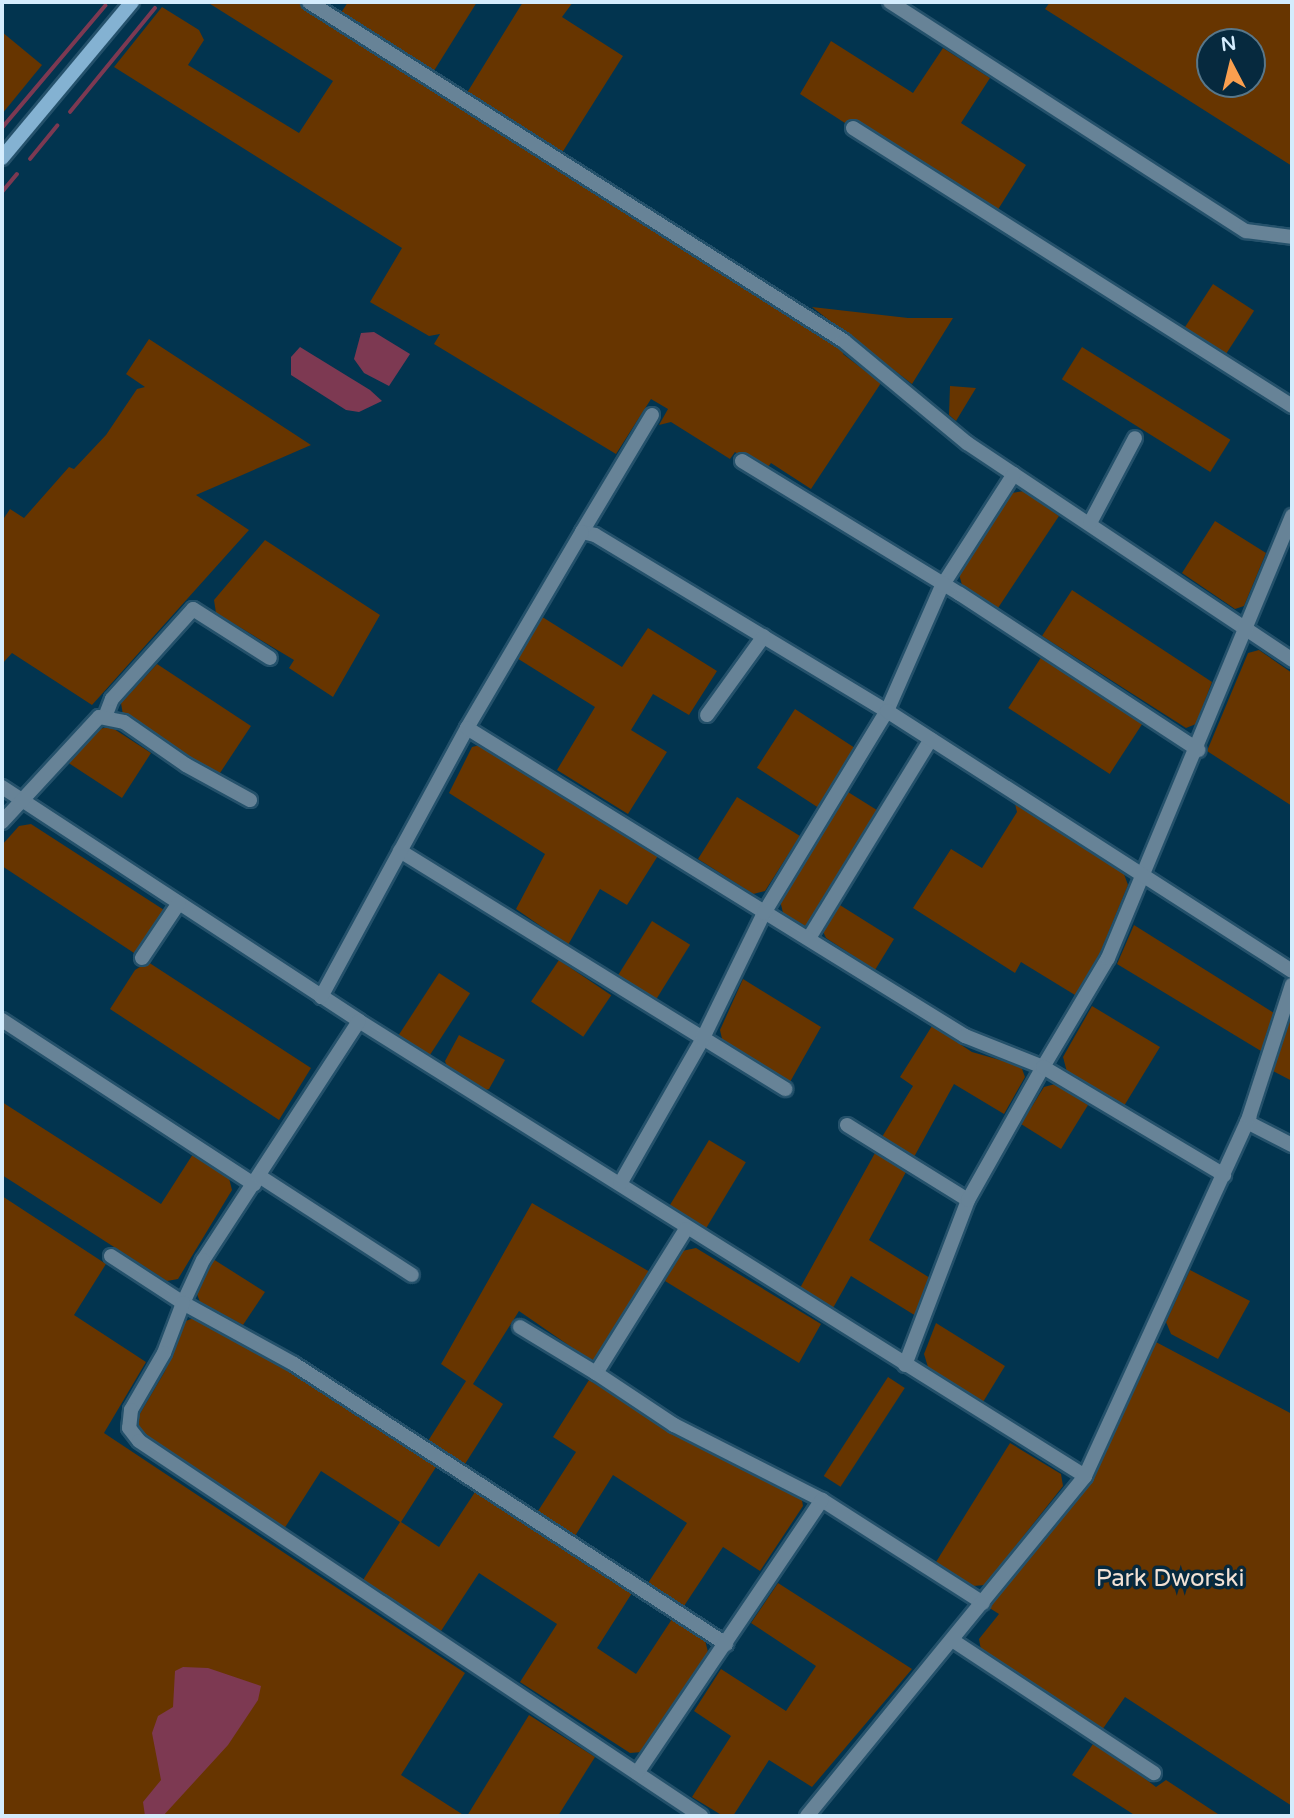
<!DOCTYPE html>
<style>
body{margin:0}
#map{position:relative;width:1294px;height:1818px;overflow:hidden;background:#02344f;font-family:"Varela Round",sans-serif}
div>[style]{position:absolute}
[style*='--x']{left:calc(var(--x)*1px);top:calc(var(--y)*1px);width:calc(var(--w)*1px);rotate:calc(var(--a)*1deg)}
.green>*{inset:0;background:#673500;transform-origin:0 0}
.water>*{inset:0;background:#7d3952}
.stream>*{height:3.5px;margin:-1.75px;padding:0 1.75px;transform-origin:1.75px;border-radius:1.75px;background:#7d3952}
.roads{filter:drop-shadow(2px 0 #24516b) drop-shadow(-2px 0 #24516b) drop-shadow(0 2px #24516b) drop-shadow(0 -2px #24516b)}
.street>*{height:14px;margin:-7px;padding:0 7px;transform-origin:7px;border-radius:7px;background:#678397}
.secondary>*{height:14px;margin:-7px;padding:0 7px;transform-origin:7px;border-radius:7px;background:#84b2d2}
span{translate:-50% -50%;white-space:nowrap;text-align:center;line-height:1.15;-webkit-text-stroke:7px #06293e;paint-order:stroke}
.park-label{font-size:24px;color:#f2e1d4}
.frame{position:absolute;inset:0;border:4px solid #d4ecfd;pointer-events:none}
.north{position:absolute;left:1196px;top:28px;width:70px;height:70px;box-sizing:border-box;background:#06293e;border:2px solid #58778a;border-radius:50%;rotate:353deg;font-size:19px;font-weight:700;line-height:28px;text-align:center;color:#d4ecfd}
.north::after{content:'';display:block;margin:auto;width:24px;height:32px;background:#fa9f4f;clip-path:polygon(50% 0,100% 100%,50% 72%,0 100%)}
</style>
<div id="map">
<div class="green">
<i style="clip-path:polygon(207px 2px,301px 2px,846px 347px,843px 354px,881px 383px,811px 489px,771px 463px,765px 471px,735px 452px,730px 459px,671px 422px,659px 425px,668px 409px,651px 399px,616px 454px,434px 344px,440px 334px,429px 336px,370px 302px,402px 248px,114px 67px,162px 7px,199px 30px,204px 40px,188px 65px,299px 133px,333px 81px)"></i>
<i style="clip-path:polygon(348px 2px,477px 2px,432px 74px,339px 16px)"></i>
<i style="clip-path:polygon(523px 2px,573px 2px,562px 17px,623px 56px,560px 156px,465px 96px)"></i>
<i style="clip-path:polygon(evenodd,1050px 2px,1292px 2px,1292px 166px,1045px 9px,1050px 2px,1252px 42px,1252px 84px,1210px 84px,1210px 42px,1252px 42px)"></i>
<i style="clip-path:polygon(2px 32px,42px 65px,2px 114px)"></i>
<i style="clip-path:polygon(831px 41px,913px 93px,943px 48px,990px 78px,961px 123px,1026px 165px,997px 211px,853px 119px,848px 125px,800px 94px)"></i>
<i style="left:1213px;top:284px;width:49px;height:54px;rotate:33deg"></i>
<i style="clip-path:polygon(812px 307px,908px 318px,953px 318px,912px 384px)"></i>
<i style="clip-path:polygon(149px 339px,311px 445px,196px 495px,249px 530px,92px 705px,12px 653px,2px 664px,2px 521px,10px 509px,24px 518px,69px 467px,74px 469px,106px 435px,137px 389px,145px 387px,126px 374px)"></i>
<i style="left:1082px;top:347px;width:175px;height:38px;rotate:32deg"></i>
<i style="clip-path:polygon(950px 386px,976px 388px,956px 421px,949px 415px)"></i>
<i style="clip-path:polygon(1024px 491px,1059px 516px,998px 608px,962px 585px,959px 574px,1012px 493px)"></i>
<i style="clip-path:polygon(1215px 521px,1266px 553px,1244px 606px,1235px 609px,1182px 573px)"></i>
<i style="clip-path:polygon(265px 540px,380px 615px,333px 697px,289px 668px,294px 660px,216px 613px,214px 600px)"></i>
<i style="clip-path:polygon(1072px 590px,1212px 682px,1196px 724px,1186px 728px,1042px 636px)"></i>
<i style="clip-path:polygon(536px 613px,622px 667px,648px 628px,717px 671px,689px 715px,653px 694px,631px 730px,667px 752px,628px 814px,557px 770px,595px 707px,512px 655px)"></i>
<i style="clip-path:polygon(1259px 650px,1292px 673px,1292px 806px,1207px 751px,1248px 653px)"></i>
<i style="left:1042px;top:656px;width:121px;height:62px;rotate:33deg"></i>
<i style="clip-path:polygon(157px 664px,251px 726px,218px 776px,123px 715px,121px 703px)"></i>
<i style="left:795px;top:709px;width:72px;height:70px;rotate:33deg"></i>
<i style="clip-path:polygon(111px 727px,151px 753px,122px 798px,67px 762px,98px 729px)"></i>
<i style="clip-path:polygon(484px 744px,659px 854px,627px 905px,600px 889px,568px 945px,516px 909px,545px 854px,449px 793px,472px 747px)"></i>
<i style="clip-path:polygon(848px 792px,880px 812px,807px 927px,783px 913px,780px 900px)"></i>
<i style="clip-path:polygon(737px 797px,800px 836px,765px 891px,753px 894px,698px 859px)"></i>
<i style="clip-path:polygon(1015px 804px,1124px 874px,1128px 885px,1100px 953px,1075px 995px,1021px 962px,1015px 973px,913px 908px,951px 849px,982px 868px,1017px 812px)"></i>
<i style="clip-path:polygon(31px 824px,164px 910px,134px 953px,2px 866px,2px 845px,19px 826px)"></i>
<i style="clip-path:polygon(835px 902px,894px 939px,875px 970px,826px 938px,821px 927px)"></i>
<i style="left:652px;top:921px;width:45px;height:67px;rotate:32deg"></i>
<i style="clip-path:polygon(1134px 925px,1274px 1013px,1261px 1051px,1117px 964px)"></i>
<i style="left:559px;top:960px;width:63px;height:50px;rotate:34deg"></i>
<i style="clip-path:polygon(148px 962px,311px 1068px,279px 1120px,110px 1009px,135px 970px)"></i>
<i style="left:439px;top:973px;width:37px;height:77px;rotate:33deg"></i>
<i style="clip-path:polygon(743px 979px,821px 1027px,790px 1082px,723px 1043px,720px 1030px)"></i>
<i style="clip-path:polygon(1092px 1006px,1160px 1047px,1124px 1106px,1067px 1072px,1063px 1057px)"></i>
<i style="clip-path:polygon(1290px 1019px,1292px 1020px,1292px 1081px,1273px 1071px)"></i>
<i style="clip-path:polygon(932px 1026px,972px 1052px,1021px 1066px,1025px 1077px,1004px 1114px,954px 1084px,914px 1157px,882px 1137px,913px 1086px,900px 1077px)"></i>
<i style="clip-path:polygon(459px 1035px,505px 1060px,489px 1089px,482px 1091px,448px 1069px,445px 1061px)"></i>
<i style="clip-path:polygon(1055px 1084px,1088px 1105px,1061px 1149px,1021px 1124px,1044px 1087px)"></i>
<i style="clip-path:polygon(2px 1102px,161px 1204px,193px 1154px,229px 1178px,232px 1190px,178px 1279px,167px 1281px,2px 1175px)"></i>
<i style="left:709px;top:1140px;width:43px;height:79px;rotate:31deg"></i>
<i style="clip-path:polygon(875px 1153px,906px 1172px,869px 1240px,930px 1278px,916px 1316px,851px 1276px,833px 1308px,800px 1288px)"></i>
<i style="clip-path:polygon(2px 1196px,106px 1264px,74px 1315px,146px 1362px,104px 1433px,465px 1673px,401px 1775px,465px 1816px,2px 1816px)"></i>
<i style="clip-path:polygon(532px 1203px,650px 1272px,599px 1359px,590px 1360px,519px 1311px,473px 1384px,503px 1404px,465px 1464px,428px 1441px,466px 1381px,441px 1364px)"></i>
<i style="clip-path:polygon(696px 1248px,821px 1324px,799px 1363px,665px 1281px,682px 1251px)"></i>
<i style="clip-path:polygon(213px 1259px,265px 1292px,243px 1325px,200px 1302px,195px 1289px)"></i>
<i style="clip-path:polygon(1190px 1270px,1250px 1301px,1218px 1359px,1171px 1334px,1166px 1322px)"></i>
<i style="clip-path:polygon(194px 1318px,273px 1361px,436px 1467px,401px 1522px,439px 1547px,475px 1492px,632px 1593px,597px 1648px,636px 1674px,672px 1619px,705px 1640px,708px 1652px,642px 1752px,630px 1753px,520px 1682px,557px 1624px,479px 1573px,441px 1631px,363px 1580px,400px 1522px,321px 1471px,284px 1529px,137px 1434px,135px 1422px,165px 1371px,183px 1322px)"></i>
<i style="clip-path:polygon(936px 1323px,1005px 1366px,983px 1402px,928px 1367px,924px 1354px)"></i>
<i style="clip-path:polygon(1156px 1342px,1292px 1414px,1292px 1806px,1125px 1697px,1102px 1730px,981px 1650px,979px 1639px,999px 1614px,988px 1607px,1086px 1485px,1089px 1486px)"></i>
<i style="left:888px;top:1377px;width:20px;height:118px;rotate:33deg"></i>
<i style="clip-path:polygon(589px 1380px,677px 1436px,801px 1494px,803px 1506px,760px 1571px,723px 1547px,684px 1606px,648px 1583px,687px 1523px,613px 1475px,575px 1536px,538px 1511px,576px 1452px,553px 1437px)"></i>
<i style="clip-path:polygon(1010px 1443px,1061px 1474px,1063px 1486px,985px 1585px,973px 1586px,936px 1562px)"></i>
<i style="clip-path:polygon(778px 1583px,912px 1669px,812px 1787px,769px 1760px,733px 1816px,723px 1816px,692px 1797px,731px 1736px,694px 1711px,721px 1669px,786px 1711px,816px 1666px,751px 1623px)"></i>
<i style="clip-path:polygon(529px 1715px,595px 1757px,558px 1816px,467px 1816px)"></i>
<i style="clip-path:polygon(1095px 1741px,1156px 1787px,1166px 1780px,1221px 1816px,1136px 1816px,1072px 1775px)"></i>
</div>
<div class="water">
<i style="clip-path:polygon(374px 332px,410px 354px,389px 386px,364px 373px,354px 359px,361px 333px)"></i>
<i style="clip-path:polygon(300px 347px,370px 390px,382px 401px,359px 412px,346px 410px,291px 375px,291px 357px)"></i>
<i style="clip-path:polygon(183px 1667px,208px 1668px,261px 1686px,258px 1700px,228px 1745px,163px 1816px,145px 1816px,143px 1802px,161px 1780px,152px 1733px,158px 1716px,173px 1707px,175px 1671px)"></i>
</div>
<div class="stream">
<i style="--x:70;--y:112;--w:134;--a:-50.7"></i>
<i style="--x:2;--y:128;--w:160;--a:-49.8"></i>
<i style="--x:30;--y:159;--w:43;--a:-50.7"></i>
<i style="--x:1292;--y:162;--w:3;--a:-90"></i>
<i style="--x:2;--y:192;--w:23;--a:-50"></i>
</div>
<div class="roads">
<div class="street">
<i style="--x:309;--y:2;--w:633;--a:32.36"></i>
<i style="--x:844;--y:341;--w:160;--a:39.7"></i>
<i style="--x:967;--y:443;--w:391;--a:33.7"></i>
<i style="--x:890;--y:2;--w:423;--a:32.8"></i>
<i style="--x:1246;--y:231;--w:46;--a:7.4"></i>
<i style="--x:853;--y:128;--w:520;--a:32.34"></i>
<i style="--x:652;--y:415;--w:136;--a:120.9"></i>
<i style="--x:582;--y:532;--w:13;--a:13"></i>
<i style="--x:595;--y:535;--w:341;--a:31.1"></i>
<i style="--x:887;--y:711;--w:137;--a:-66.3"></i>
<i style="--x:942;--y:586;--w:133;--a:-57.3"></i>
<i style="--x:742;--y:461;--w:255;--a:31.4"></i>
<i style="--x:960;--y:594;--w:285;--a:33.2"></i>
<i style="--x:1090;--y:523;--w:96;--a:-62.1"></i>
<i style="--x:707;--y:715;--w:97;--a:-54.2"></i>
<i style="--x:105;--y:717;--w:19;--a:-69"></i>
<i style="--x:112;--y:699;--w:121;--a:-48"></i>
<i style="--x:193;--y:609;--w:91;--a:32.5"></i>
<i style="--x:467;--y:728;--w:227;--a:-59.6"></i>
<i style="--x:2;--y:787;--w:427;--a:33.2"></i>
<i style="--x:359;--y:1021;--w:857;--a:32.08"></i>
<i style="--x:2;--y:822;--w:143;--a:-47.3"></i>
<i style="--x:99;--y:717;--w:25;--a:11"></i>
<i style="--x:124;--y:722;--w:75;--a:34.7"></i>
<i style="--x:186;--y:765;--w:73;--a:28.7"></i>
<i style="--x:400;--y:851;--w:453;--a:31.7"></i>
<i style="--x:809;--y:938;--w:233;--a:-58.5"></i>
<i style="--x:142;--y:958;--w:66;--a:-56.1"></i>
<i style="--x:321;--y:997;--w:306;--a:-61.5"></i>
<i style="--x:467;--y:728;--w:586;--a:31.74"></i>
<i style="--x:965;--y:1036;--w:84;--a:21.7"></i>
<i style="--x:1043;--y:1067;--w:127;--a:-59.2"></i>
<i style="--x:1108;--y:958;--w:479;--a:-67.4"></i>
<i style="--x:2;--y:1020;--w:301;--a:33.1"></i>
<i style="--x:359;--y:1021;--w:285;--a:123.1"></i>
<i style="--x:203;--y:1260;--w:47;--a:114.9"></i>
<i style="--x:183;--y:1303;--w:127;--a:28.8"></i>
<i style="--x:294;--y:1364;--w:515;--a:32.95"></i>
<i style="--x:1247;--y:1122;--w:51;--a:27.1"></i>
<i style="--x:847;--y:1125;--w:142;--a:31.8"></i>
<i style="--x:259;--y:1176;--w:182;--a:32.9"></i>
<i style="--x:620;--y:1184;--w:166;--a:-60.3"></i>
<i style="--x:702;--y:1040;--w:141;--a:-64"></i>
<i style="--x:764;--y:913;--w:237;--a:-58.7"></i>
<i style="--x:887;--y:711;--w:481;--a:32.7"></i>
<i style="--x:686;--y:1229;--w:170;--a:122"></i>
<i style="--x:596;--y:1373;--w:94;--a:33.7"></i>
<i style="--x:674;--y:1425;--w:166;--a:26.9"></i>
<i style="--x:822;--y:1500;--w:191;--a:32.6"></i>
<i style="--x:111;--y:1256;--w:86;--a:33.1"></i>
<i style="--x:183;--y:1303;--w:53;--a:110.8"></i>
<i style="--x:164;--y:1353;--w:66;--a:120.1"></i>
<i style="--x:131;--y:1410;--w:18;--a:96"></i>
<i style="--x:129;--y:1428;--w:16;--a:52"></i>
<i style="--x:139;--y:1441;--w:676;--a:33.71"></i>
<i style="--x:520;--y:1327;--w:89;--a:31.2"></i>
<i style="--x:905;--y:1365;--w:177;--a:-69.1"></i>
<i style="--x:968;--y:1200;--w:153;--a:-60.6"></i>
<i style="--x:1043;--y:1067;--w:211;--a:30.8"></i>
<i style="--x:952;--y:1640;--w:242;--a:33.4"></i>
<i style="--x:637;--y:1773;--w:330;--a:-55.9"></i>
<i style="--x:807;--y:1816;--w:439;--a:-50.7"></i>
<i style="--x:1085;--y:1476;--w:395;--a:-65.4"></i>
<i style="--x:1249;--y:1117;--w:139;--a:-72"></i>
</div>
<div class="secondary">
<i style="--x:2;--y:158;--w:203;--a:-50.2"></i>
</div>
</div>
<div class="park-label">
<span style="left:1170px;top:1579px">Park Dworski</span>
</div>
<div class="frame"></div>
<div class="north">N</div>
</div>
